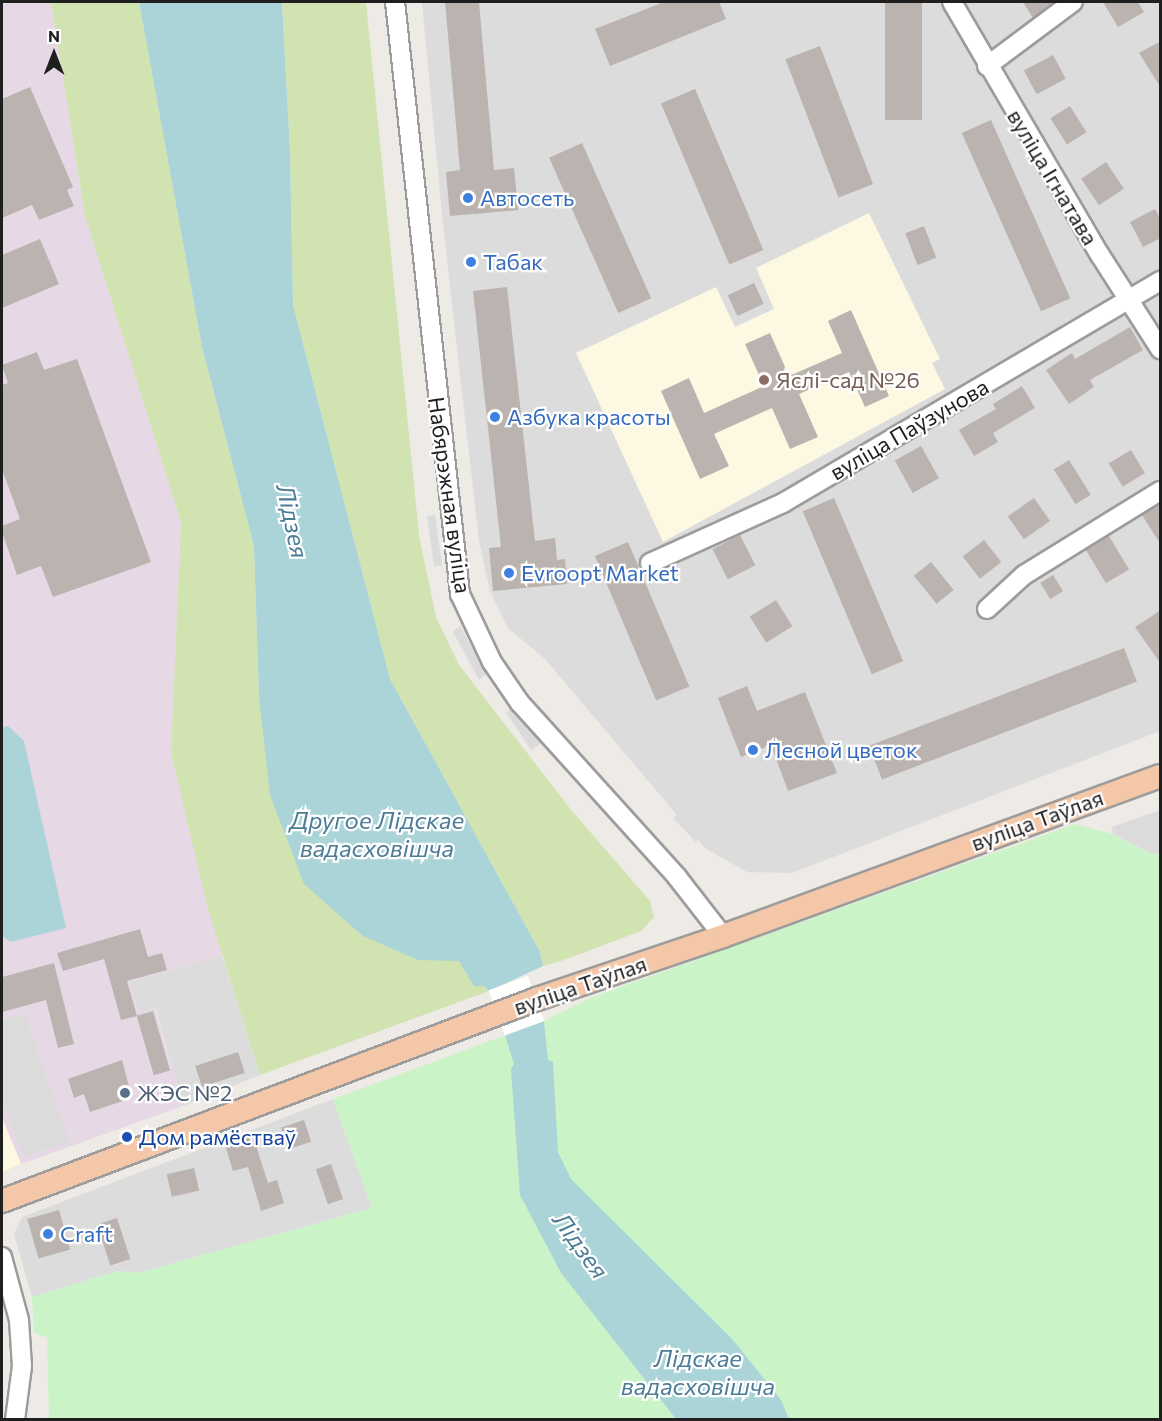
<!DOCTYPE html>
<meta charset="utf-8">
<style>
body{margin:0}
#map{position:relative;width:1162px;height:1421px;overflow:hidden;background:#eeeae6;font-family:Commissioner,sans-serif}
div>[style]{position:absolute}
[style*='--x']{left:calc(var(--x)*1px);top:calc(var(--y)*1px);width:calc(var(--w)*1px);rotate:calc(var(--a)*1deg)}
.residential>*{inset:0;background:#dcdcdc}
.industrial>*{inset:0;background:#e7d8e6}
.education>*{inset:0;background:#fcf8e1}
.grass>*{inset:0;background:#d1e3b1}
.park>*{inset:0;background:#caf4c7}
.parking>*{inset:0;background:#dbdbdb;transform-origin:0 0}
.water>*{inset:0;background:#aad4d8}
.pier>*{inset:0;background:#fff;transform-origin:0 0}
.building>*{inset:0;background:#bbb3af;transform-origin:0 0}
.roads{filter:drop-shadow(2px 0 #9c9c9c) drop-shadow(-2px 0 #9c9c9c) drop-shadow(0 2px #9c9c9c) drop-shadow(0 -2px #9c9c9c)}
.minor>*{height:18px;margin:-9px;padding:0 9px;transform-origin:9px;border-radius:9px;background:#fff}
.major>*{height:22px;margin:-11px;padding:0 11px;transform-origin:11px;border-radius:11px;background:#f3c7a7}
.dots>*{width:16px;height:16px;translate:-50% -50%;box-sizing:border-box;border:3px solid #fff;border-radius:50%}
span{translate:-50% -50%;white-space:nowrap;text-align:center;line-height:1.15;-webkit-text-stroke:4.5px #fff;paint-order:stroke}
.street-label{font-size:22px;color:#1f1f1f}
.shop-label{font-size:22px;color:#366cbe}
.left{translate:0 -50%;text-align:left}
.education-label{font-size:22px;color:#785e54}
.service-label{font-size:22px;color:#4e5e75}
.transit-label{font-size:22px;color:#164399}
.water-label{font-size:24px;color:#4d7c96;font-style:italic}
.frame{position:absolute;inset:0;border:3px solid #1f1f1f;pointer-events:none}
.north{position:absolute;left:24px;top:24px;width:60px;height:60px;-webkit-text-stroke:4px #fff;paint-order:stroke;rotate:0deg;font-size:16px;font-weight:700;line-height:24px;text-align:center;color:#1f1f1f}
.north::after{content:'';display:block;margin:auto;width:21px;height:27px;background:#1f1f1f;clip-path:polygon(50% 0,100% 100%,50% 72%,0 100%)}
</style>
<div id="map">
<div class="residential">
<i style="clip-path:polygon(422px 2px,1160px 2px,1160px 731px,792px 873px,747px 872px,705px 848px,545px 659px,508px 628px,490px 591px,479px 541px,443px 225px)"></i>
<i style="clip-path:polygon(222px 955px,260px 1075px,183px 1106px,156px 1009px,139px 1012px,129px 982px)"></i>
<i style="clip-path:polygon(333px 1099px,372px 1208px,138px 1273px,118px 1271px,32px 1297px,14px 1234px,22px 1217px)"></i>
</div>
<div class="industrial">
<i style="clip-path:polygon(2px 2px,51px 2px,85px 216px,181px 522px,171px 753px,222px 955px,129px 982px,139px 1012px,155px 1009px,183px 1106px,21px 1164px,2px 1118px)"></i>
</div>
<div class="education">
<i style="clip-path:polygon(869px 213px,940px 359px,932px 363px,945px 389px,663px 542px,576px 353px,716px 287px,735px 327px,774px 309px,756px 268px)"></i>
<i style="clip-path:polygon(2px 1118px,21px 1164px,2px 1172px)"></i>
</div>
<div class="grass">
<i style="clip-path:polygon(51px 2px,139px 2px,202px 347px,254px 546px,259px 697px,418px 960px,459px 960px,474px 985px,484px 986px,489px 991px,260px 1075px,208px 909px,171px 753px,181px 522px,85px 216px)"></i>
<i style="clip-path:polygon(282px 2px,366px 2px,419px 535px,436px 617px,459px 665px,572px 811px,650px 901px,654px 917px,641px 931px,561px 961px,543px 966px,540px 952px,390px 679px,293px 305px,290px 152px)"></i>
</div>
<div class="park">
<i style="clip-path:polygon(1075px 824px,1113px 834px,1153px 854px,1160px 852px,1160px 1419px,49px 1419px,47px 1338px,34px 1332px,32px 1297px,118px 1271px,138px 1273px,372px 1208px,333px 1099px,544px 1021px,590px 998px)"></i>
</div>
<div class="parking">
<i style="left:435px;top:515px;width:51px;height:8px;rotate:82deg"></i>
<i style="clip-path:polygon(568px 612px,570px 637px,528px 640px,517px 619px)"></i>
<i style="clip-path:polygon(460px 626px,487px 674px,479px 680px,453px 632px)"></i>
<i style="left:516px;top:706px;width:45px;height:12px;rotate:56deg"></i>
<i style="left:731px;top:764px;width:33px;height:79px;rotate:47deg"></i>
<i style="clip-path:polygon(1160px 810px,1160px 852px,1153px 854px,1113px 834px,1112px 827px)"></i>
<i style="clip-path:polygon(25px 1013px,69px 1142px,23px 1157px,2px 1100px,2px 1020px)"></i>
</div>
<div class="water">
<i style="clip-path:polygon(139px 2px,282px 2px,290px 152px,293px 305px,390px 679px,540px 952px,543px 966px,489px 991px,484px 986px,474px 986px,459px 961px,418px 960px,363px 936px,304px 884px,270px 795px,259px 697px,254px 546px,202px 347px)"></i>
<i style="clip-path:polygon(8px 726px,24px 741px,66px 928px,10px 942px,2px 935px,2px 727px)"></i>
<i style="clip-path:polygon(544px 1021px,548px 1060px,553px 1062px,558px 1152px,571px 1179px,733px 1340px,781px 1400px,789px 1419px,676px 1419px,561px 1273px,520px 1195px,511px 1069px,514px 1064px,505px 1035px)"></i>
</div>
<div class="pier">
<i style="left:528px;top:976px;width:48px;height:42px;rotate:70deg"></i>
</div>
<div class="building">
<i style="clip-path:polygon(445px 2px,479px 2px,494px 170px,514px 168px,518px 210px,450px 216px,446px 172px,460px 170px)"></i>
<i style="clip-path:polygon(664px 2px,719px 2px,726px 19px,610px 66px,595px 29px)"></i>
<i style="left:885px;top:2px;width:37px;height:118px"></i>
<i style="clip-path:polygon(1023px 2px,1055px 2px,1033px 18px)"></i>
<i style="clip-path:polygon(1103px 2px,1138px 2px,1144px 12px,1118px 27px)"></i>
<i style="clip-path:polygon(1161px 41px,1161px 88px,1139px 53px)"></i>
<i style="left:820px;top:46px;width:148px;height:37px;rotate:69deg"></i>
<i style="left:1053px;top:55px;width:27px;height:33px;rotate:62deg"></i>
<i style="clip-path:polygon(30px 87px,73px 187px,67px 190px,74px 206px,39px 220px,32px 205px,2px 218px,2px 99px)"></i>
<i style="left:695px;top:89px;width:175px;height:37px;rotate:67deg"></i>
<i style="left:1070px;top:106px;width:31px;height:23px;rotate:58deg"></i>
<i style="left:991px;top:120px;width:195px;height:32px;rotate:66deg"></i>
<i style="left:582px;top:143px;width:170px;height:36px;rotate:66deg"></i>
<i style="left:1106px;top:162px;width:32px;height:30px;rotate:56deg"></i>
<i style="clip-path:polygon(1155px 209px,1161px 220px,1161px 238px,1143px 247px,1130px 222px)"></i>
<i style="left:924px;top:226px;width:34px;height:20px;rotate:69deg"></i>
<i style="clip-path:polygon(40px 239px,59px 284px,2px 308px,2px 255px)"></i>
<i style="left:754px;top:283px;width:23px;height:29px;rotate:65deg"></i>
<i style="clip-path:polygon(507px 287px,535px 541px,555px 538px,557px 560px,565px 559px,567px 584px,493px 591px,489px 548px,501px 547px,473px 291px)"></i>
<i style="clip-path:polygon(851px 310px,889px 396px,865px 407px,849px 372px,799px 394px,818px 437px,790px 449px,772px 408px,714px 434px,729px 466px,700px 479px,661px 391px,689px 378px,704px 413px,764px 386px,745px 344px,770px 333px,789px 376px,842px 353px,828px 321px)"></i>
<i style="clip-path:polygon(1130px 327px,1143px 350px,1090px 380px,1094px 387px,1069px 404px,1046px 370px,1072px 353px,1075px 359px)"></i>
<i style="clip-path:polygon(37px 352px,44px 370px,77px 359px,151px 562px,53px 597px,41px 566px,17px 575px,2px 532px,2px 526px,20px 519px,2px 469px,2px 385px,8px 383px,2px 365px)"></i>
<i style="clip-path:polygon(1022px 386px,1035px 408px,993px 433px,998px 442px,974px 456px,959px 430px,996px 409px,993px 404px)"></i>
<i style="left:921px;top:446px;width:37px;height:30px;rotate:61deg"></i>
<i style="left:1131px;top:450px;width:27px;height:26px;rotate:59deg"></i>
<i style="left:1069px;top:460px;width:41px;height:18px;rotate:58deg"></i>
<i style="left:834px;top:498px;width:177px;height:34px;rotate:67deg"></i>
<i style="left:1034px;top:498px;width:28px;height:32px;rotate:55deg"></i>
<i style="clip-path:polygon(1161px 504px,1161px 545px,1142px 515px)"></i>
<i style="left:740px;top:535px;width:34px;height:31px;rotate:63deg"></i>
<i style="left:1109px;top:536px;width:39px;height:27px;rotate:59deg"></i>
<i style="left:984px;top:540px;width:28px;height:27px;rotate:52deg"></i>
<i style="left:628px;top:542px;width:157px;height:36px;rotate:67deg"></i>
<i style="left:931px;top:562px;width:36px;height:22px;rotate:51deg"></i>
<i style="left:1053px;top:575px;width:19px;height:15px;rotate:58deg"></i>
<i style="left:776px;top:600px;width:31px;height:31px;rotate:58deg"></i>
<i style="clip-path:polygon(1161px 610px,1161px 664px,1135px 627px)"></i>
<i style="left:1124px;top:648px;width:36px;height:273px;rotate:69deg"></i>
<i style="clip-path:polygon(747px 686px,757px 711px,805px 692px,837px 773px,788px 791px,771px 745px,741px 757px,718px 698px)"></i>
<i style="clip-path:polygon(140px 929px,148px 957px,162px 953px,167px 970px,127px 981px,137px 1016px,121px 1020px,104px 959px,63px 971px,57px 953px)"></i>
<i style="clip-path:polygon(54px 963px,74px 1044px,58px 1048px,46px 1000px,2px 1012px,2px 977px)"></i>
<i style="left:153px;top:1011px;width:62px;height:17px;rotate:74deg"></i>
<i style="left:238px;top:1052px;width:22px;height:45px;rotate:72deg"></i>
<i style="clip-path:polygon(122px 1060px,132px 1098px,90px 1112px,84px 1094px,74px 1098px,68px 1079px)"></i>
<i style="left:304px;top:1120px;width:23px;height:24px;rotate:72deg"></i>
<i style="clip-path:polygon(253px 1136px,268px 1183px,277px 1180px,284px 1203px,261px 1211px,248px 1167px,233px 1171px,225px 1145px)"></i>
<i style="left:331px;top:1164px;width:37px;height:16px;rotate:71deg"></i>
<i style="left:194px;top:1168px;width:23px;height:28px;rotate:77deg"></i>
<i style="left:59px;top:1210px;width:41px;height:33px;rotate:74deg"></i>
<i style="left:117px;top:1218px;width:43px;height:21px;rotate:72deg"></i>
</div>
<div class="roads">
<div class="minor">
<i style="--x:395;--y:2;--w:596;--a:83.73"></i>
<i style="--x:460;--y:594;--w:75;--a:64.8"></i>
<i style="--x:492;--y:662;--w:50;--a:55.7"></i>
<i style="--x:520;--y:703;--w:234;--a:47.9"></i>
<i style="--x:677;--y:877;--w:75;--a:52.1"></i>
<i style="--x:952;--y:2;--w:293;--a:59.7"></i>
<i style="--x:1100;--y:255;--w:112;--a:57.4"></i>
<i style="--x:987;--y:66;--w:107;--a:-36.7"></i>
<i style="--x:650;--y:563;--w:146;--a:-24.3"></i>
<i style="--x:783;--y:503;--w:438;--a:-30.5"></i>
<i style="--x:987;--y:609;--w:50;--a:-42.6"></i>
<i style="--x:1024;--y:575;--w:160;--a:-31.7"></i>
<i style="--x:2;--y:1257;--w:65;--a:74.9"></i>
<i style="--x:19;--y:1320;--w:46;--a:86.3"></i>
<i style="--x:22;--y:1366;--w:54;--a:97.4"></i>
</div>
<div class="major">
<i style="--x:2;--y:1201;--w:572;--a:-20.69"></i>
<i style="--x:537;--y:999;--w:196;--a:-18.7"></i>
<i style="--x:723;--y:936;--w:465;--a:-20.1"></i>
</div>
</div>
<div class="dots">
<i style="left:468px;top:198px;background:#3f7fe0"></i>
<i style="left:471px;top:262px;background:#3f7fe0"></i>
<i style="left:764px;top:380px;background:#8d6e63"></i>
<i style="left:495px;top:417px;background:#3f7fe0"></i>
<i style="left:509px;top:573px;background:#3f7fe0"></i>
<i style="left:753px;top:750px;background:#3f7fe0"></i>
<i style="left:125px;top:1093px;background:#5c6f8a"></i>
<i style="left:127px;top:1137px;background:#1a4fb4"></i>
<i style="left:48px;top:1234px;background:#3f7fe0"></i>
</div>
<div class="street-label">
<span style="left:1053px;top:177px;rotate:59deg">вуліца Ігнатава</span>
<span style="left:909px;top:429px;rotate:-30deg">вуліца Паўзунова</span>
<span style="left:450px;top:495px;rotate:82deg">Набярэжная вуліца</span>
<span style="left:1037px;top:820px;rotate:-20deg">вуліца Таўлая</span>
<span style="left:580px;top:985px;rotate:-19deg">вуліца Таўлая</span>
</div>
<div class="shop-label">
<span class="left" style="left:480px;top:198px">Автосеть</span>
<span class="left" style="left:483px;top:262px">Табак</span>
<span class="left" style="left:507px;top:417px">Азбука красоты</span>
<span class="left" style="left:521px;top:573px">Evroopt Market</span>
<span class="left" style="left:765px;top:750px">Лесной цветок</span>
<span class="left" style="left:60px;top:1234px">Craft</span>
</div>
<div class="education-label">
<span class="left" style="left:776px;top:380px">Яслі-сад №26</span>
</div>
<div class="service-label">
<span class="left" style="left:137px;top:1093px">ЖЭС №2</span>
</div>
<div class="transit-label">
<span class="left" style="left:139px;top:1137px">Дом рамёстваў</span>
</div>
<div class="water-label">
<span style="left:293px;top:521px;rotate:78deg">Лідзея</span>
<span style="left:377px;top:834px">Другое Лідскае<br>вадасховішча</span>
<span style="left:581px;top:1245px;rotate:54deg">Лідзея</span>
<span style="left:698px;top:1372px">Лідскае<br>вадасховішча</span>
</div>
<div class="frame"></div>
<div class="north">N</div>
</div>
